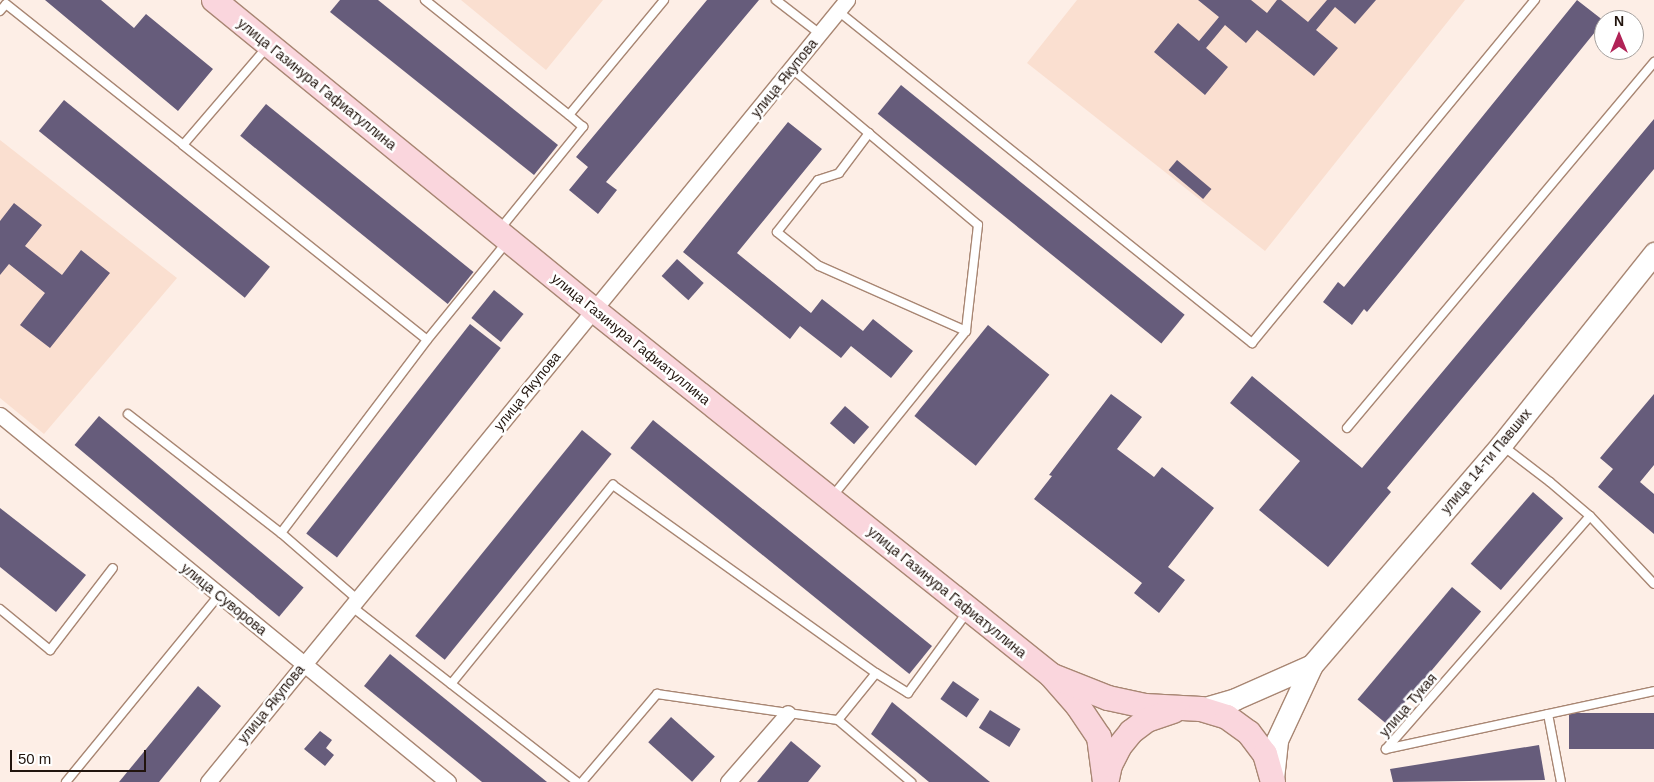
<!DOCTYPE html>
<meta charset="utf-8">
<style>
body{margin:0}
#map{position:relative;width:1654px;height:782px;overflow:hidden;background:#fdeee6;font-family:Helvetica,sans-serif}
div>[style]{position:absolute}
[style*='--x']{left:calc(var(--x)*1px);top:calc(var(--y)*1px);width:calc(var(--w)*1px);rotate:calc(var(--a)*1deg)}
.built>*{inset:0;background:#fadfd0}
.building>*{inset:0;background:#665c7b;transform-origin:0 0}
.roads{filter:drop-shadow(1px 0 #a88673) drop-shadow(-1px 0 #a88673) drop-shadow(0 1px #a88673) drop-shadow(0 -1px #a88673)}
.lane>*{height:8px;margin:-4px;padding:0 4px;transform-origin:4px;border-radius:4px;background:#fff}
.street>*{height:15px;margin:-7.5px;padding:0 7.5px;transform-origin:7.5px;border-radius:7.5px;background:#fff}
.secondary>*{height:21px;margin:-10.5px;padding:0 10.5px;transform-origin:10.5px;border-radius:10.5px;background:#fff}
.primary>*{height:24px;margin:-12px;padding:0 12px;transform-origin:12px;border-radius:12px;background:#fad6dd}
span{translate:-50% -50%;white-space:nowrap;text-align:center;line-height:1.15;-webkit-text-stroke:5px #fff;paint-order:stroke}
.street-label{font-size:14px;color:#21140d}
.north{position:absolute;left:1594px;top:10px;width:50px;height:50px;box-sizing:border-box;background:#fff;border:1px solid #a6a19e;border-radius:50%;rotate:0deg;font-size:14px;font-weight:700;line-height:20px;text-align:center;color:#21140d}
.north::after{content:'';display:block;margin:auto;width:18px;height:22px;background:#b12357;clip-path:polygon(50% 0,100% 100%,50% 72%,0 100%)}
.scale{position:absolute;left:10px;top:750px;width:136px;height:22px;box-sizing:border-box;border:2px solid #21140d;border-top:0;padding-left:6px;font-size:15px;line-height:18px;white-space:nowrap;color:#21140d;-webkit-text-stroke:4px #fff;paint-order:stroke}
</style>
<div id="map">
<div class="built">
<i style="clip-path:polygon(461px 0,603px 0,546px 70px)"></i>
<i style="clip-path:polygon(1077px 0,1465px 0,1265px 251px,1027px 63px)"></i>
<i style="clip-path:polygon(0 140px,177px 278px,44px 434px,0 398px)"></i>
</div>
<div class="building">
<i style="clip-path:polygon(45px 0,101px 0,134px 28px,146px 14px,213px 69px,178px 111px)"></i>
<i style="clip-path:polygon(340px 0,378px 0,558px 145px,534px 175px,330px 12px)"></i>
<i style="clip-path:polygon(707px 0,759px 0,606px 182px,617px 190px,598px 214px,569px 190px,588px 167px,576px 157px)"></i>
<i style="clip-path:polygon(1198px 0,1251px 0,1267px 13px,1277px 0,1281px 0,1308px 22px,1327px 0,1376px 0,1355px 24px,1335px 7px,1316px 30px,1338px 48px,1314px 76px,1257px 30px,1246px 43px,1225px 25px,1206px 48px,1228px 67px,1205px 95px,1154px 52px,1178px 23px,1199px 41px,1219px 17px)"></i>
<i style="clip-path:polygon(1577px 0,1604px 21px,1367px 312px,1364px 309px,1352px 325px,1323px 302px,1338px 282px,1344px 287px)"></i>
<i style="left:901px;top:85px;width:365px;height:37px;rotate:39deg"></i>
<i style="left:64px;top:100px;width:265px;height:40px;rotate:39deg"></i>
<i style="left:266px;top:104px;width:267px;height:41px;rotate:39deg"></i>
<i style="clip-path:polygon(1654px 119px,1654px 169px,1387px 488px,1391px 492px,1328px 567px,1259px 510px,1300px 461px,1230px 403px,1252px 376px,1362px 468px)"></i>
<i style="clip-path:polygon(788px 122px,822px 149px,737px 253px,811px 313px,822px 299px,863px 331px,873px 319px,913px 351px,891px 378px,851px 346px,841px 358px,800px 326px,790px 339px,683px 252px)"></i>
<i style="left:1177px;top:160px;width:45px;height:13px;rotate:40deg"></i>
<i style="clip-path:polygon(14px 203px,42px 225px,25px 246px,62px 275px,81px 250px,110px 273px,50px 348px,20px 325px,45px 293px,9px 264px,0 275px,0 221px)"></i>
<i style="left:677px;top:259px;width:36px;height:23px;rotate:42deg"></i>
<i style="left:494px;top:290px;width:38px;height:36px;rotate:39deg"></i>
<i style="left:470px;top:324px;width:39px;height:266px;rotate:38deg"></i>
<i style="left:988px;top:325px;width:79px;height:117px;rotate:39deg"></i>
<i style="clip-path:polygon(1111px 394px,1142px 417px,1117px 449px,1154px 477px,1162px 467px,1214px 508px,1168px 567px,1185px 580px,1159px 613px,1134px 593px,1142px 583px,1034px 499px,1052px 476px,1049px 475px)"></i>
<i style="clip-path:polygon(1654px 394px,1654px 465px,1640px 482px,1654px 494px,1654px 534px,1598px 487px,1613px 469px,1600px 458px)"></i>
<i style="left:845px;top:406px;width:32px;height:23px;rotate:41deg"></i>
<i style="left:99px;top:416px;width:267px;height:38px;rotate:40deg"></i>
<i style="left:653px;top:420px;width:359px;height:36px;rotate:39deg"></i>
<i style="left:582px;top:430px;width:38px;height:265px;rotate:39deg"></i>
<i style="left:1533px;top:492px;width:40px;height:95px;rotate:41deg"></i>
<i style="clip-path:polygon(0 508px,86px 575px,56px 612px,0 567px)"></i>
<i style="left:1452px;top:587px;width:38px;height:147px;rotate:40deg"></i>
<i style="clip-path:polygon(390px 654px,547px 782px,482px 782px,364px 686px)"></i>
<i style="left:953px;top:681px;width:32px;height:22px;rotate:35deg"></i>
<i style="clip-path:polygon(198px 686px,221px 706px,159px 782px,119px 782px)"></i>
<i style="clip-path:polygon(892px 702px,990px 782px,929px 782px,871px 734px)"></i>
<i style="left:990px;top:710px;width:36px;height:21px;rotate:32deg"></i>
<i style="left:1654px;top:713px;width:36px;height:85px;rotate:90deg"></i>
<i style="left:671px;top:717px;width:59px;height:34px;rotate:42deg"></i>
<i style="clip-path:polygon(320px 731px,332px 740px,326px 748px,334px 755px,325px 766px,304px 749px)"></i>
<i style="clip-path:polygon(791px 741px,821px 766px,808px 782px,757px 782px)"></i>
<i style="clip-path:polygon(1539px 745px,1545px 780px,1393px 782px,1390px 769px)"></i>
</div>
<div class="roads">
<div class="lane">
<i style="--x:425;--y:0;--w:184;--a:38.6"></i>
<i style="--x:569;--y:115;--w:149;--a:-50.4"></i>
<i style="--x:776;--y:0;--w:56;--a:37.7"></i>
<i style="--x:0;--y:11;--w:9;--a:-49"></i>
<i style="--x:6;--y:4;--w:226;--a:38.5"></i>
<i style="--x:183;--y:145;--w:130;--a:-49.4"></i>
<i style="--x:838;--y:11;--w:531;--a:38.73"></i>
<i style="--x:1252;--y:343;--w:445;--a:-50.5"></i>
<i style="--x:791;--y:68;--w:244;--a:40"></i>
<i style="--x:978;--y:225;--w:107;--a:96.5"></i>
<i style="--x:966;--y:331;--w:161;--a:-156.1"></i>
<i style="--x:819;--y:266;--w:54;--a:-141"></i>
<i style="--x:777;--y:232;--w:66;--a:-51.7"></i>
<i style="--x:818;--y:180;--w:22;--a:-18"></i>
<i style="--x:839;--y:173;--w:50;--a:-53.1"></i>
<i style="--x:183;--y:145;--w:312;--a:38.6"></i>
<i style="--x:427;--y:340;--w:125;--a:-50.8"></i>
<i style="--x:500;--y:229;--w:132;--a:-50.9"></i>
<i style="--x:583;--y:127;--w:18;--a:-139"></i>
<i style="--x:128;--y:414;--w:194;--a:37.9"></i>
<i style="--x:1347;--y:428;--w:478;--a:-50"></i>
<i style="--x:1503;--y:446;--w:59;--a:37.5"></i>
<i style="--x:1550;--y:482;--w:52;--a:40.4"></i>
<i style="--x:1590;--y:516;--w:93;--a:46.7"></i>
<i style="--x:832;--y:497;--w:213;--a:-51.1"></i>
<i style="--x:1590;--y:516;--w:310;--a:131.2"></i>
<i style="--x:1386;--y:749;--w:274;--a:-12.2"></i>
<i style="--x:357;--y:599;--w:101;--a:-139"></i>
<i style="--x:281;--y:533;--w:242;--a:-52.9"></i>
<i style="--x:351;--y:606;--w:286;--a:37.9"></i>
<i style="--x:0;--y:609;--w:65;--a:39.4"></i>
<i style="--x:50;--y:650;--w:103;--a:-52.5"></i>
<i style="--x:451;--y:684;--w:257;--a:-50.9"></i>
<i style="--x:613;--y:485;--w:323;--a:35.6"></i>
<i style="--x:1548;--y:714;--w:69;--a:79.2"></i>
<i style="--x:838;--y:720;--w:96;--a:40.3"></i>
<i style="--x:66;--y:782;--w:242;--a:-50.7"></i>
<i style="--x:582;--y:782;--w:116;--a:-49.6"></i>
<i style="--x:657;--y:694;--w:183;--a:8.2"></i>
<i style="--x:838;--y:720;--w:60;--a:-51"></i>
<i style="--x:876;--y:673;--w:38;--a:32"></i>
<i style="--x:908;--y:693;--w:102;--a:-53.8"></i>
</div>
<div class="street">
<i style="--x:0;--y:415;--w:579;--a:39.32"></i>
<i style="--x:208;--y:782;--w:1010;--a:-50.75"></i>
<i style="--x:728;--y:782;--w:91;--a:-49"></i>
</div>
<div class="secondary">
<i style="--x:1201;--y:709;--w:35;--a:-16"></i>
<i style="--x:1235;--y:699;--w:84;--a:-23.8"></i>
<i style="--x:1273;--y:779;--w:39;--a:-84"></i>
<i style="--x:1277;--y:740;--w:83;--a:-65"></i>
<i style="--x:1312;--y:665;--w:290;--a:-49.3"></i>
<i style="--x:1501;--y:445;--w:246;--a:-51.4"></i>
</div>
<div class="primary">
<i style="--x:214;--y:0;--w:490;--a:39.2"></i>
<i style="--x:594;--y:310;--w:585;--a:38.61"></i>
<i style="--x:1051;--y:675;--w:41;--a:48.9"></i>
<i style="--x:1078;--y:706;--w:37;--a:56"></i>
<i style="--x:1099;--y:737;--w:45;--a:82.4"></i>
<i style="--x:1055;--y:677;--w:57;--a:21.6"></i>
<i style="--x:1108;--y:698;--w:38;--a:12"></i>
<i style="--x:1145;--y:706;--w:56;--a:3.1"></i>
<i style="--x:1201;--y:709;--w:27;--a:17"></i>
<i style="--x:1227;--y:717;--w:27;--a:36"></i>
<i style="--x:1249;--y:733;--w:26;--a:53"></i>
<i style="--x:1265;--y:754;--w:29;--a:74"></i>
<i style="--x:1107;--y:779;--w:14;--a:-78"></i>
<i style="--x:1110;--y:765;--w:20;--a:-63"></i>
<i style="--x:1119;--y:747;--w:19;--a:-51"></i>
<i style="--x:1131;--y:732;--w:20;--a:-37"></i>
<i style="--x:1147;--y:720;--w:28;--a:-19"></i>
</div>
</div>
<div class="street-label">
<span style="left:784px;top:78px;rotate:-51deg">улица Якупова</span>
<span style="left:317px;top:84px;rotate:39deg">улица Газинура Гафиатуллина</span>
<span style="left:631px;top:339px;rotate:39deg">улица Газинура Гафиатуллина</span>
<span style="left:527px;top:391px;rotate:-51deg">улица Якупова</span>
<span style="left:1486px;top:461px;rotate:-50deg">улица 14-ти Павших</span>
<span style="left:947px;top:592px;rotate:39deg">улица Газинура Гафиатуллина</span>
<span style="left:224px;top:599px;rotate:39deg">улица Суворова</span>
<span style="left:271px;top:704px;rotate:-51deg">улица Якупова</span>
<span style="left:1408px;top:705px;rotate:-49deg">улица Тукая</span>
</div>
<div class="north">N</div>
<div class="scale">50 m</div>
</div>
